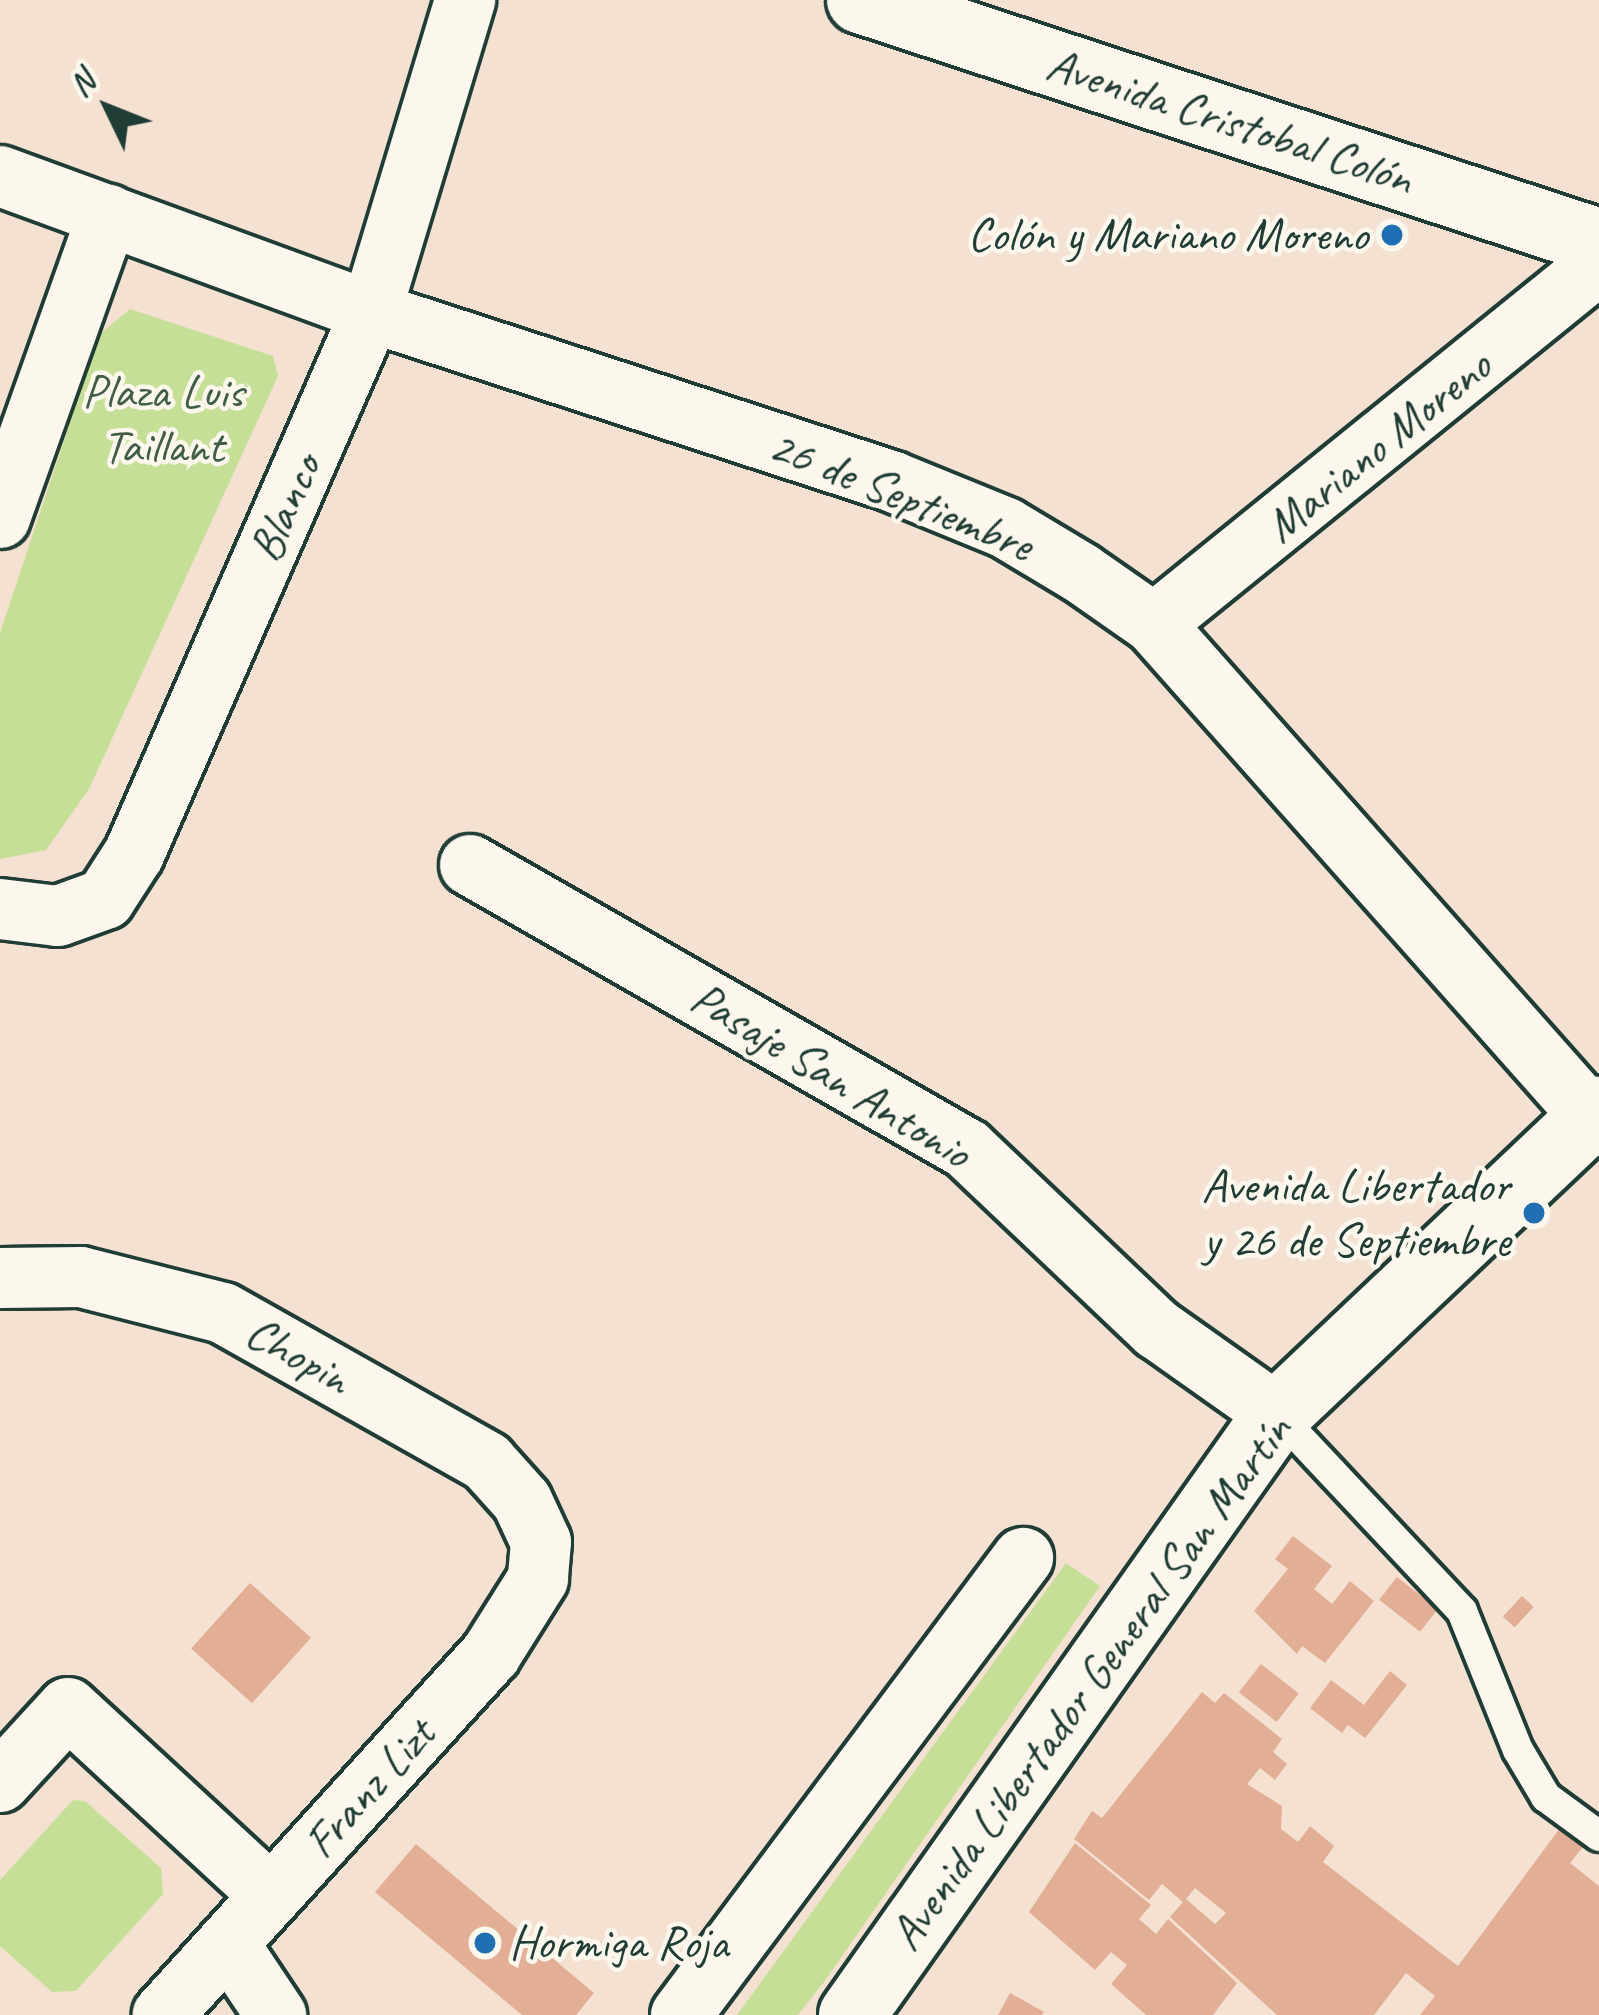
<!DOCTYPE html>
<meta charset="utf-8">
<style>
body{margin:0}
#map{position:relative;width:1599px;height:2015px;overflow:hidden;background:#f4e1d2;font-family:Caveat,sans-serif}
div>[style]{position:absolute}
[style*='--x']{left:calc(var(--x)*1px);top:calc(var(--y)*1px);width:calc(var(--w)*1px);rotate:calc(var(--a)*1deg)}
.green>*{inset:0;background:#c6df96}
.building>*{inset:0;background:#e2ae95;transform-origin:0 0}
.roads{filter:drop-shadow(3px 0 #1f3d34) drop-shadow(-3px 0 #1f3d34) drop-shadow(0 3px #1f3d34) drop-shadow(0 -3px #1f3d34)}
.lane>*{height:30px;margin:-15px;padding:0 15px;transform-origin:15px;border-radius:15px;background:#fbf7ec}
.street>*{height:60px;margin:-30px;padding:0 30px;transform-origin:30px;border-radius:30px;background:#fbf7ec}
.secondary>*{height:66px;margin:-33px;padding:0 33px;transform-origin:33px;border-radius:33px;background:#fbf7ec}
.dots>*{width:33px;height:33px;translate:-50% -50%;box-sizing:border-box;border:6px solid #fbf7ec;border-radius:50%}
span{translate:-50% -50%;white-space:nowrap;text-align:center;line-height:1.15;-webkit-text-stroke:9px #fbf7ec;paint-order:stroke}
.street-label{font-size:48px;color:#1f3d34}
.poi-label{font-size:48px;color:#1f3d34}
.right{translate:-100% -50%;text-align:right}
.left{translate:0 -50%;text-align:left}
.park-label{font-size:48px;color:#405d48}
.north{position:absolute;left:48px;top:48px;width:120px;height:120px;-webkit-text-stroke:9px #fbf7ec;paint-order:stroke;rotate:313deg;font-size:33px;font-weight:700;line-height:48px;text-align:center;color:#1f3d34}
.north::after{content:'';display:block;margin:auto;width:42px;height:54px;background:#1f3d34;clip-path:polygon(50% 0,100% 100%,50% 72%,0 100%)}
</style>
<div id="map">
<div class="green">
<i style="clip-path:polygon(130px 309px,273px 356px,278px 376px,89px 789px,46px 850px,0 859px,0 633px,99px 335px)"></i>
<i style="clip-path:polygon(1066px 1563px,1100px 1586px,824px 1982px,798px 2015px,737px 2015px)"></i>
<i style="clip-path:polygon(73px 1800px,85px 1801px,161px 1868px,163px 1894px,76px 1991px,52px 1992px,0 1946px,0 1880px)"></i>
</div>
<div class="building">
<i style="clip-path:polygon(1293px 1536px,1332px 1566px,1314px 1589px,1332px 1604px,1350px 1581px,1374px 1601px,1325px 1663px,1302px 1646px,1297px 1654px,1254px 1611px,1288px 1569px,1275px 1559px)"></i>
<i style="left:1397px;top:1577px;width:52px;height:29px;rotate:38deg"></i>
<i style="left:250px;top:1583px;width:82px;height:88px;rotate:42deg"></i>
<i style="left:1522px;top:1596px;width:16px;height:28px;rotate:43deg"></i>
<i style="left:1261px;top:1664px;width:48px;height:36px;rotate:38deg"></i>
<i style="clip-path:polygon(1390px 1671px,1407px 1685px,1365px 1738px,1348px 1725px,1342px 1733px,1310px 1708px,1331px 1680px,1364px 1705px)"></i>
<i style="clip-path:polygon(evenodd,1202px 1692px,1215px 1703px,1224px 1693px,1282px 1739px,1273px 1752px,1287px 1764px,1275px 1780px,1260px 1768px,1247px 1784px,1282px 1806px,1281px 1829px,1298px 1842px,1310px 1826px,1334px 1846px,1323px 1862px,1458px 1966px,1560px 1828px,1583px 1847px,1570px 1863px,1599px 1886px,1599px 2015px,1420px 2015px,1435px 1996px,1406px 1973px,1374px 2015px,1277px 2015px,1170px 1917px,1183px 1902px,1162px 1884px,1149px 1900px,1074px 1839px,1092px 1811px,1102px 1818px,1202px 1692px,1195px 1888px,1226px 1913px,1215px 1924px,1186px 1899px,1195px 1888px)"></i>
<i style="clip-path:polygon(1075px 1843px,1151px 1905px,1139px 1919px,1156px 1934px,1168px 1919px,1237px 1983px,1213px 2015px,1146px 2015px,1111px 1984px,1127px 1965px,1111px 1952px,1095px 1970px,1029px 1912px)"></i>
<i style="clip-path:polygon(416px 1844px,594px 1993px,576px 2015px,522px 2015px,375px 1892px)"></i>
<i style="clip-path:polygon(1010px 1993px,1044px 2012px,1042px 2015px,998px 2015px)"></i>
</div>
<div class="roads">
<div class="lane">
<i style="--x:1277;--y:1414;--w:270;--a:46.8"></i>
<i style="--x:1462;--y:1611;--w:150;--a:68.1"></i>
<i style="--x:1518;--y:1750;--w:55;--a:59.2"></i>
<i style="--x:1546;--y:1797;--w:66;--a:36.3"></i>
</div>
<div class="street">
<i style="--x:0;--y:176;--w:395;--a:20.1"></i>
<i style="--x:371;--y:312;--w:547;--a:18"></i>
<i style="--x:891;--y:481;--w:124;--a:22.2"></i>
<i style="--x:1006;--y:528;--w:87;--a:31"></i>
<i style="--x:1081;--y:573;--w:89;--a:34.9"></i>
<i style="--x:1154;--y:624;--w:671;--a:48.44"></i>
<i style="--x:0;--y:518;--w:322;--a:-70.4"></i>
<i style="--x:1154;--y:624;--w:572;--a:-38.97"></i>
<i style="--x:470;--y:865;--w:572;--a:29.74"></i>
<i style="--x:967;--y:1149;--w:262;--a:43.5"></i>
<i style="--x:1157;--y:1329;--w:147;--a:35.3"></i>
<i style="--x:0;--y:909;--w:58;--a:6.9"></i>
<i style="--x:58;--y:916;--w:50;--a:-19.9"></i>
<i style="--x:105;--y:899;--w:54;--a:-57.2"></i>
<i style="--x:134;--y:854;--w:592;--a:-66.38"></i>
<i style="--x:371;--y:312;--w:326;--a:-73.2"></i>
<i style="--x:0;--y:1278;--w:81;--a:-0.7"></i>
<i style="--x:81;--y:1277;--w:146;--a:14.2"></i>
<i style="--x:223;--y:1313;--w:303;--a:29.4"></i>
<i style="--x:487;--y:1462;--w:52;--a:48.1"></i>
<i style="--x:522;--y:1501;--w:45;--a:65.1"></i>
<i style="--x:541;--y:1542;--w:37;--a:95"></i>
<i style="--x:538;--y:1579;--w:89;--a:122.1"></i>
<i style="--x:491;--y:1654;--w:488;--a:132.3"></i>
<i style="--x:0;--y:1782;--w:100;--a:-47.4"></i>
<i style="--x:68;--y:1708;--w:276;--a:42.7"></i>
<i style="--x:228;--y:1943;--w:87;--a:56.3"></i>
<i style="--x:681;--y:2015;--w:571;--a:-53.19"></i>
</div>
<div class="secondary">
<i style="--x:860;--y:0;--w:778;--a:18.13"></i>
<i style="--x:852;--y:2015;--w:736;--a:-54.73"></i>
<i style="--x:1277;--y:1414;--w:443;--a:-43.4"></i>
</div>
</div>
<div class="dots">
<i style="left:1392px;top:235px;background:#1f6fb2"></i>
<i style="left:1534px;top:1213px;background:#1f6fb2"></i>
<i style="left:485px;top:1943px;background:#1f6fb2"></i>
</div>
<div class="street-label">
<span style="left:1230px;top:121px;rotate:18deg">Avenida Cristobal Colón</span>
<span style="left:1378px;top:446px;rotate:-39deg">Mariano Moreno</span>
<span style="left:901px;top:495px;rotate:22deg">26 de Septiembre</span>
<span style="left:285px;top:508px;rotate:-66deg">Blanco</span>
<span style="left:831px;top:1075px;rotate:31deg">Pasaje San Antonio</span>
<span style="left:298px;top:1355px;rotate:29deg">Chopin</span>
<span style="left:1090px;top:1682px;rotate:-54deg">Avenida Libertador General San Martín</span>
<span style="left:369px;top:1788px;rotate:-48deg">Franz Lizt</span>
</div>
<div class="poi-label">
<span class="right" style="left:1368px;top:235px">Colón y Mariano Moreno</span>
<span class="right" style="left:1510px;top:1213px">Avenida Libertador<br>y 26 de Septiembre</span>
<span class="left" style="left:509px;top:1943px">Hormiga Roja</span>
</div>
<div class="park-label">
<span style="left:163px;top:419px">Plaza Luis<br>Taillant</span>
</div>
<div class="north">N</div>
</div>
